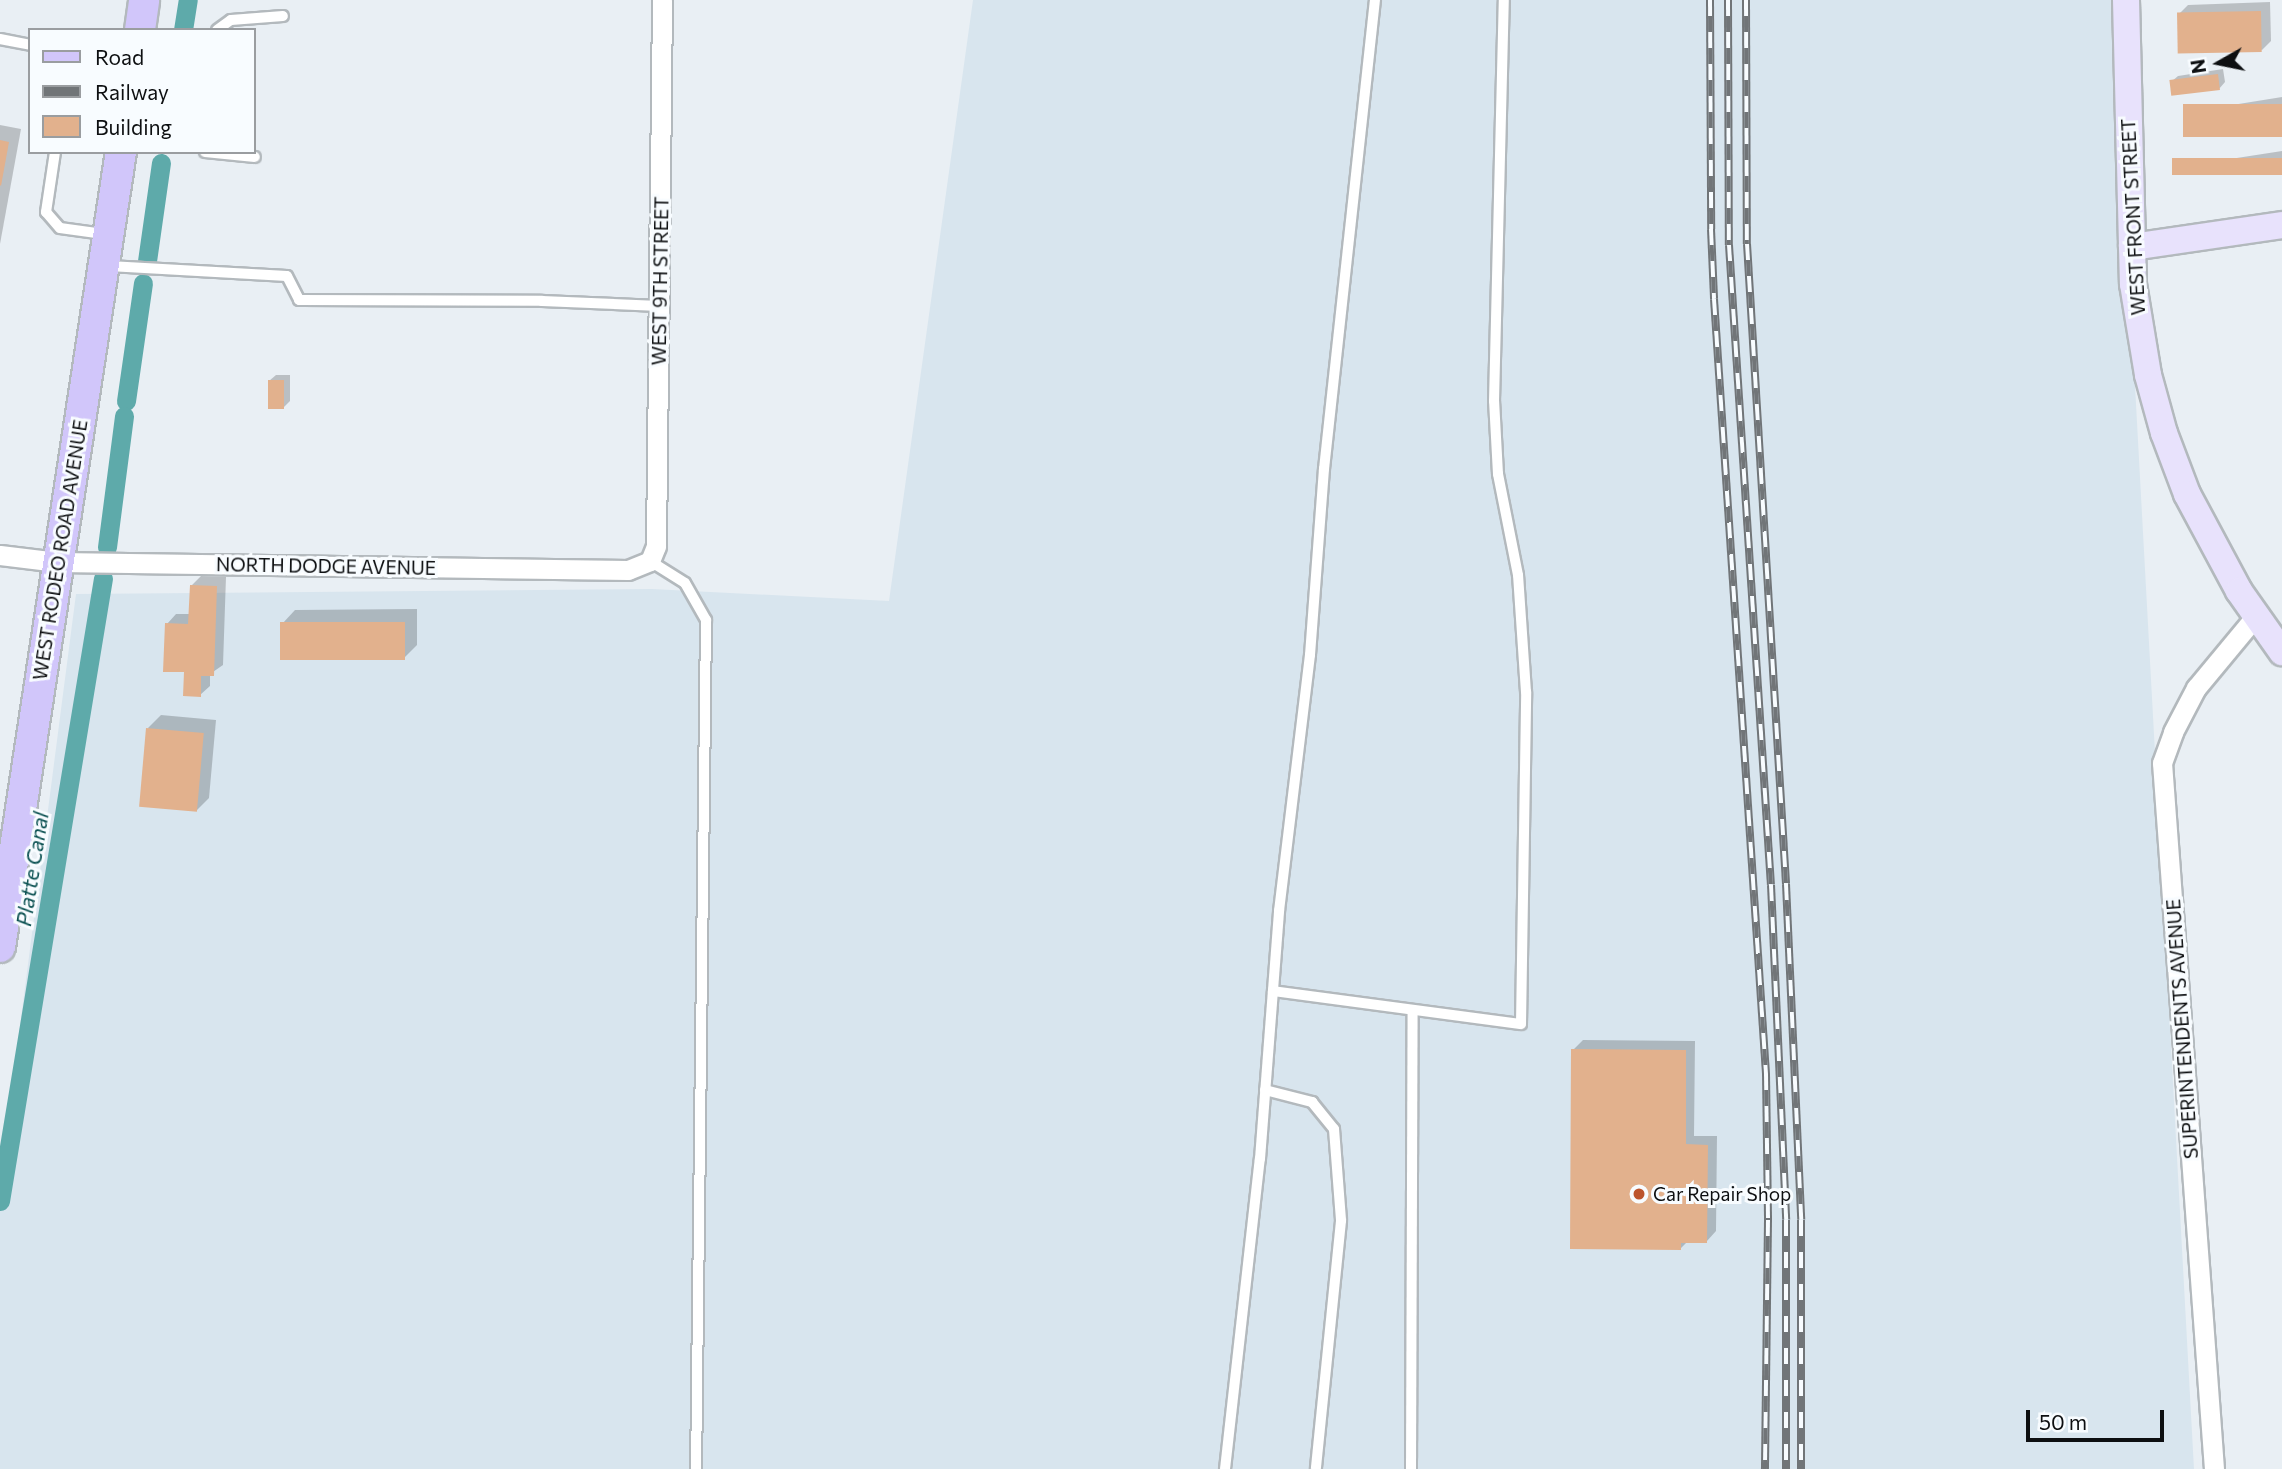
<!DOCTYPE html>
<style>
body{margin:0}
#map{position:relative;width:2282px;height:1469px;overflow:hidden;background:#e9eff4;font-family:Commissioner,sans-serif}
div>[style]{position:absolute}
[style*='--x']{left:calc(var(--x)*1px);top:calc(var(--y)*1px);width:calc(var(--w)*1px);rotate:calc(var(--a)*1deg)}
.built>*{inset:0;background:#d8e5ee}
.shadow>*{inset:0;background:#0003}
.canal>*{height:19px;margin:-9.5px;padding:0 9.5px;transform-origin:9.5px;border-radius:9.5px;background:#5eaaaa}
.building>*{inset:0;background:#e2b18d;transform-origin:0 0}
.roads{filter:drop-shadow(2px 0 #b3b9bd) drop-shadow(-2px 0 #b3b9bd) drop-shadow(0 2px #b3b9bd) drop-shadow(0 -2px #b3b9bd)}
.lane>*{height:10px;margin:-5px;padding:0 5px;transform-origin:5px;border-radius:5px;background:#fff}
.street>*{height:19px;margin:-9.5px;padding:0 9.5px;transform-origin:9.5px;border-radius:9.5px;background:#fff}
.secondary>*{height:26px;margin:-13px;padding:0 13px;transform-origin:13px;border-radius:13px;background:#e8e2fc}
.primary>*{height:30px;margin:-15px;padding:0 15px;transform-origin:15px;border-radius:15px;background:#d1c6fa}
.rail>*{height:8px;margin-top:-4px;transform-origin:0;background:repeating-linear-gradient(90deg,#f8fcff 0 16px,#717578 0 32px);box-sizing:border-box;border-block:2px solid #717578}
.dots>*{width:19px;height:19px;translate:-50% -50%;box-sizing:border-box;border:4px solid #f8fcff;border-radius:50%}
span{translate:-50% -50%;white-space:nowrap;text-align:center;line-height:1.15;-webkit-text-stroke:6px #f8fcff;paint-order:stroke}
.street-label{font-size:19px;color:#0d0f11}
.poi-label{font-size:19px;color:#0d0f11}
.left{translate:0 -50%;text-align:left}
.water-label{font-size:21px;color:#0a5051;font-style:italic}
.legend{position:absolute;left:28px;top:28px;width:228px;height:126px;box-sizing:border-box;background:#f8fcff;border:2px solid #9a9da0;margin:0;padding:9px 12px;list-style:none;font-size:21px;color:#0d0f11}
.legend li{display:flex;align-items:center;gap:14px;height:35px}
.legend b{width:35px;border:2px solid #9a9da0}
.north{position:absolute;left:2184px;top:28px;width:70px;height:70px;-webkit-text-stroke:5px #f8fcff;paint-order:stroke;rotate:261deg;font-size:19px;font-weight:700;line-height:28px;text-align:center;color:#0d0f11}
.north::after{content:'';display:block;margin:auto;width:24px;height:32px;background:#0d0f11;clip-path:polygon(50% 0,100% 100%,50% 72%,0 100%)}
.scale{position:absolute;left:2026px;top:1410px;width:138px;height:32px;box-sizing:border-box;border:4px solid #0d0f11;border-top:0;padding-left:9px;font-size:21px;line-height:24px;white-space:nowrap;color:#0d0f11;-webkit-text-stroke:5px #f8fcff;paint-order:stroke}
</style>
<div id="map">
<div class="built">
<i style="clip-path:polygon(973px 0,2114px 0,2194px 1469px,0 1469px,0 1180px,76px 594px,652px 589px,889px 601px)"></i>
</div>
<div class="shadow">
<i style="clip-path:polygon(2270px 2px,2271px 41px,2262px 50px,2179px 14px,2188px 5px)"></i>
<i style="clip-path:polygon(2223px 69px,2225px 82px,2219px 89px,2171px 82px,2178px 76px)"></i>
<i style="clip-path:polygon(2282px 97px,2282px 135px,2186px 120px,2195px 111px)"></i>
<i style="clip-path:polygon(0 125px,21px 129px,0 244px)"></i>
<i style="clip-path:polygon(2282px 151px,2282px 174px,2175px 175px,2185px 166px)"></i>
<i style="clip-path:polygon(276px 375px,290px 375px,290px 401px,284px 407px,269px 381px)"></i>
<i style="clip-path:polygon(201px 576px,226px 577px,223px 665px,210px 674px,210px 686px,200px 695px,186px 671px,167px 624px,176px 614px,190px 614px,191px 586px)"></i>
<i style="clip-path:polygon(417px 609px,417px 645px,404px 658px,282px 624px,295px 610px)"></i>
<i style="clip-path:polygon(161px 715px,216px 720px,209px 798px,196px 811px,148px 728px)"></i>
<i style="clip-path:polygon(1583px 1040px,1695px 1041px,1694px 1136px,1717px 1136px,1716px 1231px,1707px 1241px,1688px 1241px,1681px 1248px,1573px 1050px)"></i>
</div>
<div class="canal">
<i style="--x:183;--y:30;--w:30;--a:-81"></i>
<i style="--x:147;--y:261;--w:99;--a:-81.9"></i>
<i style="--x:126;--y:401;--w:119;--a:-81.8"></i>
<i style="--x:107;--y:547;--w:132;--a:-82.6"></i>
<i style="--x:0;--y:1201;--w:631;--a:-80.61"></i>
</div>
<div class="building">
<i style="left:2261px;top:11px;width:41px;height:84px;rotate:89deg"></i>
<i style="left:2218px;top:74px;width:16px;height:49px;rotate:83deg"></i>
<i style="left:2282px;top:104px;width:33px;height:99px;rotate:90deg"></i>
<i style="clip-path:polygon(0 140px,9px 142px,1px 186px,0 185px)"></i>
<i style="left:2282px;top:158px;width:17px;height:110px;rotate:90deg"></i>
<i style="left:268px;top:380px;width:16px;height:29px"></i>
<i style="clip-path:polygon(190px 585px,217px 586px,214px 676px,201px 676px,201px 697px,183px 696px,184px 672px,163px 672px,165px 623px,188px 624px)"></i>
<i style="left:405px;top:622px;width:38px;height:125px;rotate:90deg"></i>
<i style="left:146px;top:728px;width:58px;height:79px;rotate:5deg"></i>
<i style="clip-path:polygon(1571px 1049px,1686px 1050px,1686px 1144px,1708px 1145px,1707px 1243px,1681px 1243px,1681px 1250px,1570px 1249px)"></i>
</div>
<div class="roads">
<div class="lane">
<i style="--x:217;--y:30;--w:17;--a:-36"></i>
<i style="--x:231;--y:20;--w:52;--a:-4.4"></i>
<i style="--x:0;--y:39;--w:31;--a:11"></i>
<i style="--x:55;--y:152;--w:61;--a:98.5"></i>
<i style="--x:46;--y:212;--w:21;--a:49"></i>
<i style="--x:60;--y:228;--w:44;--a:7.8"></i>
<i style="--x:205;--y:152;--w:50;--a:5.7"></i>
<i style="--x:109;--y:266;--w:178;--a:3.2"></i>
<i style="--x:287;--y:276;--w:27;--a:63"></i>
<i style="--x:299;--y:300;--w:243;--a:0.2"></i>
<i style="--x:542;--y:301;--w:117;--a:2.4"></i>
<i style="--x:650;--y:561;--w:41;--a:32.2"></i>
<i style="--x:685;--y:583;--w:43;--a:60.4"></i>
<i style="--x:706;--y:620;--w:849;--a:90.67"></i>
<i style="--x:1273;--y:991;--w:250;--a:7.6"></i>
<i style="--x:1521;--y:1024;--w:332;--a:-89.1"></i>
<i style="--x:1526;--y:692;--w:117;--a:-93.9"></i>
<i style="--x:1518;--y:575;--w:103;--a:-101.2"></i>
<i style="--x:1498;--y:474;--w:73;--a:-93.1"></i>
<i style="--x:1494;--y:401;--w:401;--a:-88.6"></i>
<i style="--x:1265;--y:1090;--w:49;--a:14.3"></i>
<i style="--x:1312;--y:1102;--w:35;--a:51"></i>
<i style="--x:1334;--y:1129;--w:92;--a:85.6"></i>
<i style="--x:1341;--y:1221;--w:249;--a:95.8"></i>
<i style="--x:1225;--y:1469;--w:312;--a:-83.6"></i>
<i style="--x:1260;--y:1159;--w:249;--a:-85.6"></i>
<i style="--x:1279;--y:911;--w:258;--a:-83.1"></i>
<i style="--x:1310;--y:655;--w:187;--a:-85.7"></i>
<i style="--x:1324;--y:469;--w:472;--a:-83.8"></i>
<i style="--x:1411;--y:1469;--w:459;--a:-89.8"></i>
</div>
<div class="street">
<i style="--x:0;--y:555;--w:58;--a:6.9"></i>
<i style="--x:58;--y:562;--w:570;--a:0.8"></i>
<i style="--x:628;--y:570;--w:24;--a:-22"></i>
<i style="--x:650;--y:561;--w:16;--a:-68"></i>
<i style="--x:656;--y:546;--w:546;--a:-89.37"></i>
<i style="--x:2214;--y:1469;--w:708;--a:-94.21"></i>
<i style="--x:2162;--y:763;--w:33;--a:-70"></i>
<i style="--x:2173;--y:732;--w:50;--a:-62.4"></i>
<i style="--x:2196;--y:688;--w:92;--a:-50.3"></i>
</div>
<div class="secondary">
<i style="--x:2126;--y:0;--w:284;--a:88.6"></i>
<i style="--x:2133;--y:284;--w:92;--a:80.6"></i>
<i style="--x:2148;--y:375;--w:60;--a:74.6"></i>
<i style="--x:2164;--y:433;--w:65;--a:69.3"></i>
<i style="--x:2187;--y:494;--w:110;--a:61.8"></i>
<i style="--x:2239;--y:591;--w:75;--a:54.8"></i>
<i style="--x:2132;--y:247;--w:152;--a:-8.3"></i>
</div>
<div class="primary">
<i style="--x:140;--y:30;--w:30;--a:-82"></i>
<i style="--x:0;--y:947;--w:804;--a:-81.35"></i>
</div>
</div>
<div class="rail">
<i style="--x:1710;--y:0;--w:229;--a:89.7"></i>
<i style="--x:1711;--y:229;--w:70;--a:87.5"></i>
<i style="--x:1714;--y:299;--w:777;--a:86.16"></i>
<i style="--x:1766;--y:1074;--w:146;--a:89.2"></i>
<i style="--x:1768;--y:1220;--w:249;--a:90.7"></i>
<i style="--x:1728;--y:0;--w:245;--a:89.8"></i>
<i style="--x:1729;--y:245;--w:641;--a:86.25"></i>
<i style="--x:1771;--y:885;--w:335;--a:87.4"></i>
<i style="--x:1786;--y:1220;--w:249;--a:90"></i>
<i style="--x:1746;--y:0;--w:244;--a:89.8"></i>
<i style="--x:1747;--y:244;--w:641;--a:86.51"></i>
<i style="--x:1786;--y:884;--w:336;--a:87.4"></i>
<i style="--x:1801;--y:1220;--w:249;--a:90"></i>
</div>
<div class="dots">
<i style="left:1639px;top:1194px;background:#bc542d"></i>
</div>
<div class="street-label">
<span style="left:2133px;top:217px;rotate:-93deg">WEST FRONT STREET</span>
<span style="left:660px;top:281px;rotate:-89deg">WEST 9TH STREET</span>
<span style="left:60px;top:550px;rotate:-81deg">WEST RODEO ROAD AVENUE</span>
<span style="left:326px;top:566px;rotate:1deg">NORTH DODGE AVENUE</span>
<span style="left:2182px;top:1029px;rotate:-94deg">SUPERINTENDENTS AVENUE</span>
</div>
<div class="poi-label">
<span class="left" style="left:1653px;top:1194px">Car Repair Shop</span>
</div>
<div class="water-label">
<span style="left:32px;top:869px;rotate:-81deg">Platte Canal</span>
</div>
<ul class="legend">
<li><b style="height:9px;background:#d1c6fa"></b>Road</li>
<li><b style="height:9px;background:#717578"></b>Railway</li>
<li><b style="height:19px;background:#e2b18d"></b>Building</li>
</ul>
<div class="north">N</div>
<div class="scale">50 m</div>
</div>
